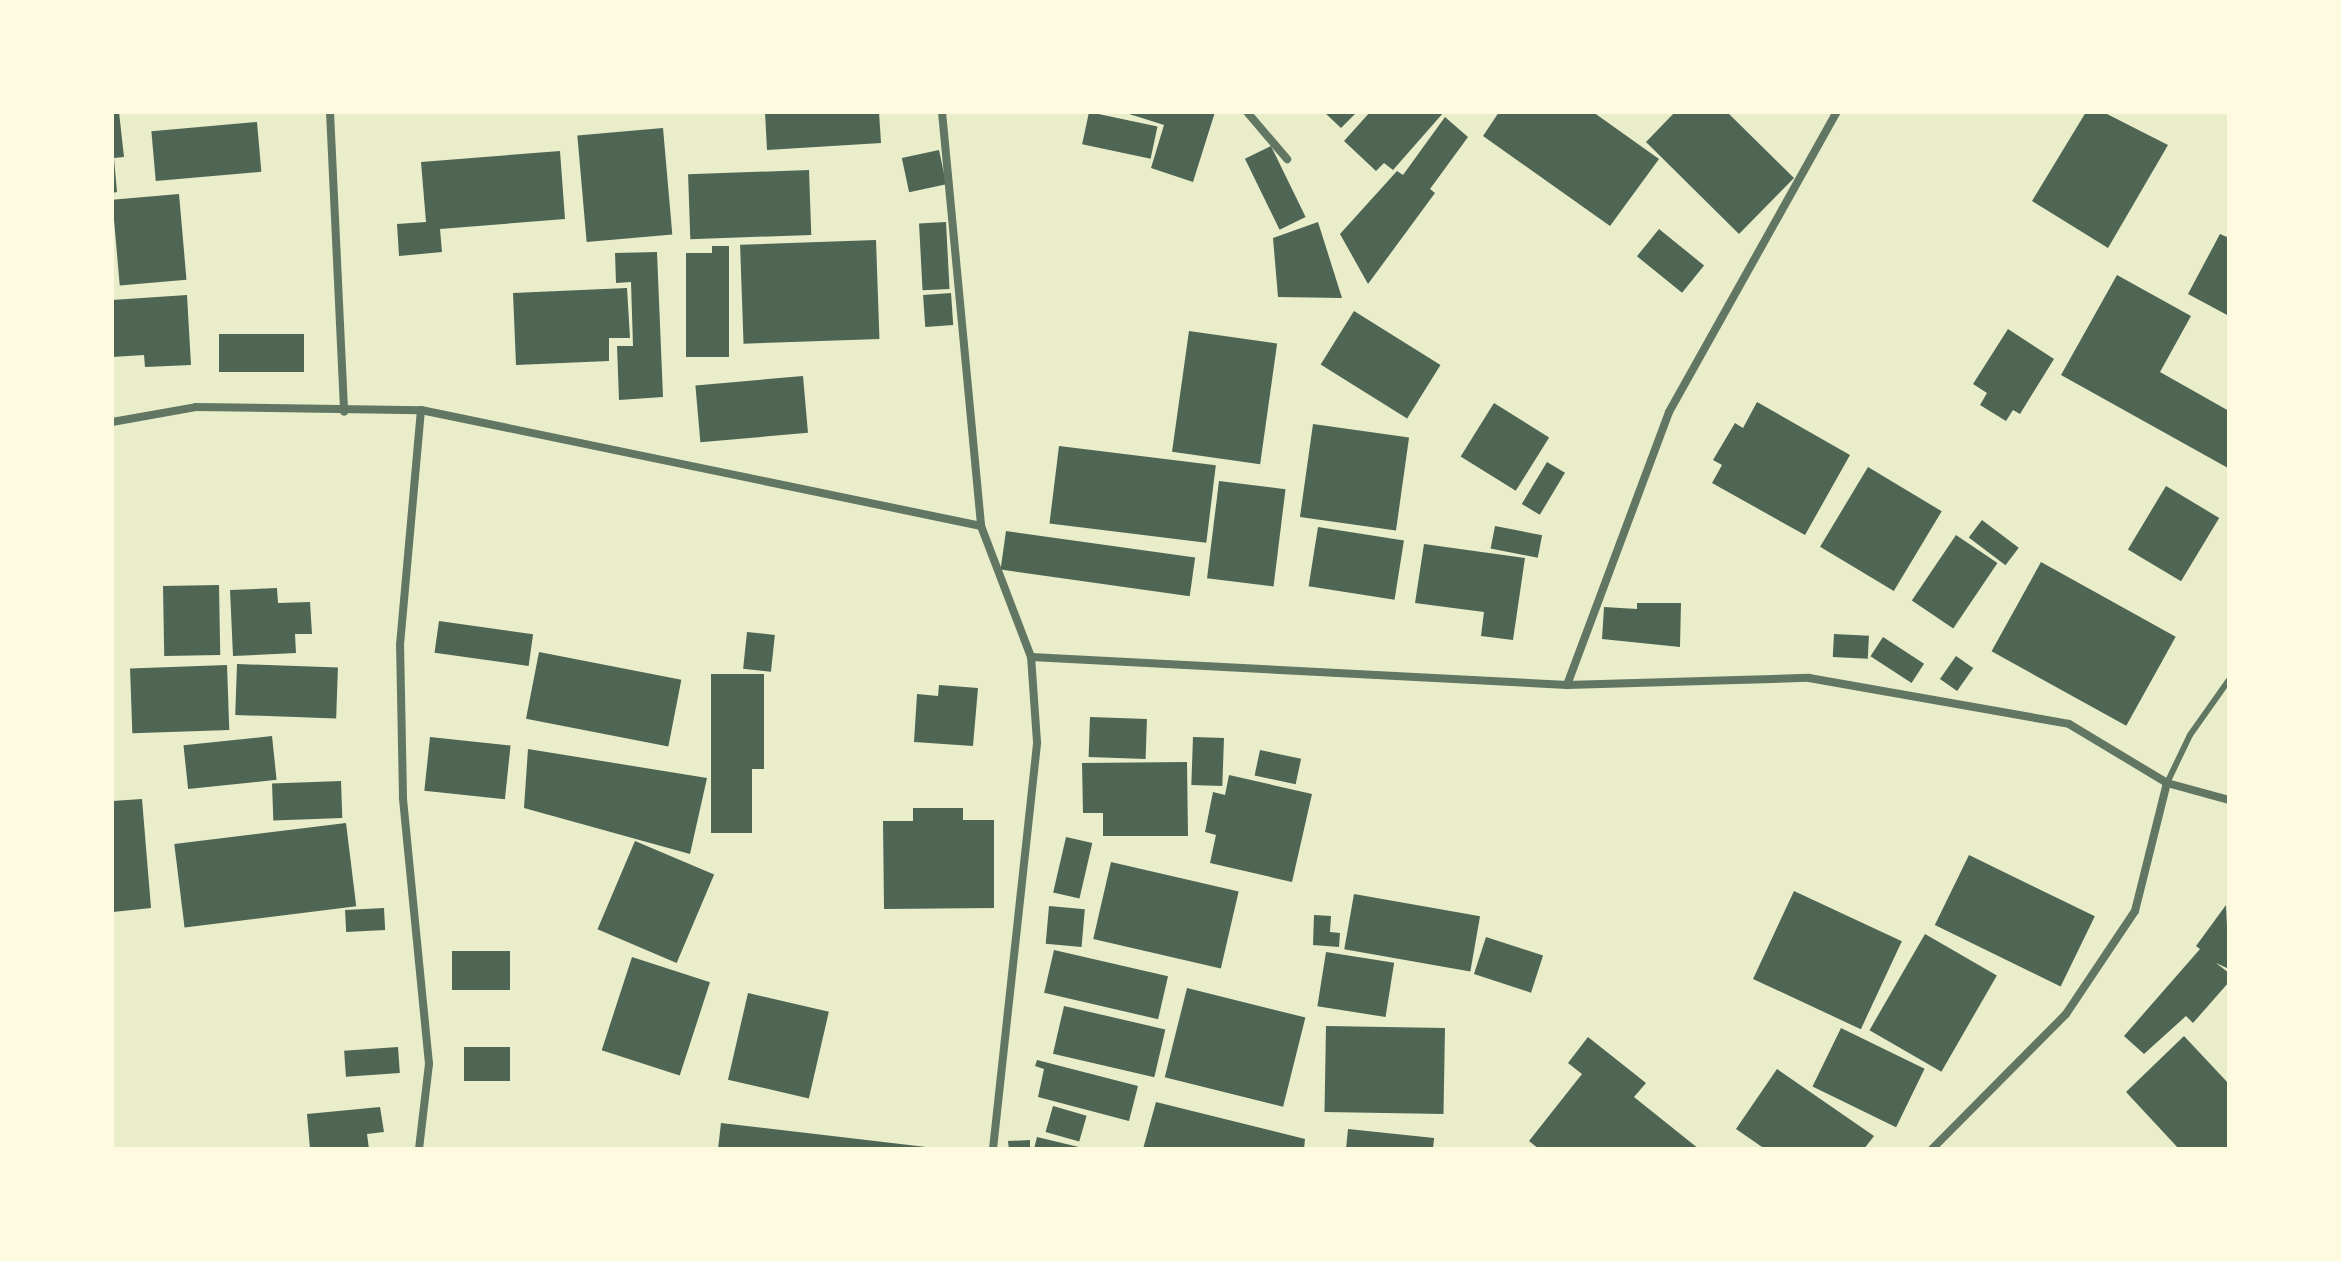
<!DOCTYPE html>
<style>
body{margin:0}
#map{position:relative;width:2341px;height:1261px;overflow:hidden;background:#e9edc9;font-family:"Fira Sans Condensed",sans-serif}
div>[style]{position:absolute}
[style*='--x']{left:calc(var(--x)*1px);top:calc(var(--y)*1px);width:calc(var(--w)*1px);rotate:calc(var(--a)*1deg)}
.building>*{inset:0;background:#4f6655;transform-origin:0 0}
.service>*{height:6px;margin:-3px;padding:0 3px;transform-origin:3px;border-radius:3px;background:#617663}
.minor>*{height:8px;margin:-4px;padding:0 4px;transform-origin:4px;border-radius:4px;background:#617663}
span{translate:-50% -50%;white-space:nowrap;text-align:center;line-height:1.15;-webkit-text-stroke:6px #fefae0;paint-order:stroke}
.frame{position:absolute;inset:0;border:114px solid #fefae0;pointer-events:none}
</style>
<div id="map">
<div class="building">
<i style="clip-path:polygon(112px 112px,119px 112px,124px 157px,114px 158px,117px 192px,112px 193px)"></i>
<i style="clip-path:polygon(765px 112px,879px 112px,881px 143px,767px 150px)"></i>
<i style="left:1089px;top:112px;width:70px;height:33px;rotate:12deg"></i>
<i style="clip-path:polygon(1215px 112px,1193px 182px,1151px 168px,1164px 125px,1126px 113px)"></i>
<i style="clip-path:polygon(1324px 112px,1357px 112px,1341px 128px)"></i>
<i style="clip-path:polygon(1370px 112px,1444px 112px,1393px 170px,1384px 163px,1376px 171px,1344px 141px)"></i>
<i style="clip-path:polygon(1499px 112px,1593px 112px,1659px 159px,1610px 226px,1483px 136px)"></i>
<i style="clip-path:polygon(1675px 112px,1727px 112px,1794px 178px,1739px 234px,1646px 142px)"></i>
<i style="clip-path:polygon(2086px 112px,2103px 112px,2168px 145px,2108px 248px,2032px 201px)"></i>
<i style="clip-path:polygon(1445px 117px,1468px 137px,1430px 189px,1435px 193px,1368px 284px,1340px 234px,1397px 171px,1403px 175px)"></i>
<i style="left:257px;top:122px;width:50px;height:106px;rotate:85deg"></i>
<i style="left:663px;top:128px;width:107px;height:86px;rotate:85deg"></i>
<i style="left:1271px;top:146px;width:79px;height:29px;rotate:64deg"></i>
<i style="left:939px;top:150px;width:35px;height:38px;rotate:78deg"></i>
<i style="clip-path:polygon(560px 151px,565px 219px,440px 229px,442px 252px,399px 256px,397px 224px,426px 222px,421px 162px)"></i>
<i style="left:809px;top:170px;width:65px;height:121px;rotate:88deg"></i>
<i style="left:179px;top:194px;width:86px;height:67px;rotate:85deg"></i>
<i style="left:946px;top:222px;width:67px;height:27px;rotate:87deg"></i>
<i style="clip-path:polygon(1318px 222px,1342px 298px,1278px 297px,1273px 238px)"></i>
<i style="left:1659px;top:229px;width:58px;height:35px;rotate:39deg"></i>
<i style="clip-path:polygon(2220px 234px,2229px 238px,2229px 316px,2188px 294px)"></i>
<i style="left:876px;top:240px;width:99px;height:136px;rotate:88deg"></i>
<i style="clip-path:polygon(712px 246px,729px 246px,729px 357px,686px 357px,686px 253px,712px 253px)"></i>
<i style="clip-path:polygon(657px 252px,663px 397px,619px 400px,617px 346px,633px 346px,631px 282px,616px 283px,615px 253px)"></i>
<i style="clip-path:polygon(2117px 275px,2191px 316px,2160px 372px,2229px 411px,2228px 468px,2061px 375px)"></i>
<i style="clip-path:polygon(627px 288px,630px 338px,609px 338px,609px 361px,516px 365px,513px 293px)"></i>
<i style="left:951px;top:293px;width:32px;height:28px;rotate:86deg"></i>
<i style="clip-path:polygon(187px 295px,191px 365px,145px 367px,144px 355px,112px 357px,112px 300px)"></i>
<i style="left:1354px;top:311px;width:102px;height:63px;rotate:32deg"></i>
<i style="clip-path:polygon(2008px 329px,2054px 359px,2020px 414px,2013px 410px,2006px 421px,1980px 405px,1987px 393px,1973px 384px)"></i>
<i style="left:1189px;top:331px;width:89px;height:122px;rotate:8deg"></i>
<i style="left:219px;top:334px;width:85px;height:38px"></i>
<i style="left:803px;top:376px;width:57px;height:108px;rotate:85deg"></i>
<i style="clip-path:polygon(1757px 402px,1850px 455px,1805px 535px,1712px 483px,1722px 465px,1713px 460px,1735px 423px,1743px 428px)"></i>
<i style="left:1494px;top:403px;width:65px;height:63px;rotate:32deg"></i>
<i style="left:1313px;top:424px;width:97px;height:94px;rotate:8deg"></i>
<i style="left:1059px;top:446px;width:158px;height:78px;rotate:7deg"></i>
<i style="left:1547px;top:462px;width:21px;height:49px;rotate:31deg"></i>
<i style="left:1868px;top:467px;width:86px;height:93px;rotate:31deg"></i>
<i style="left:1219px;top:481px;width:67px;height:98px;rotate:7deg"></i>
<i style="left:2166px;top:486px;width:62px;height:74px;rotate:31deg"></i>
<i style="left:1982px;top:520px;width:46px;height:22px;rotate:37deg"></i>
<i style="left:1495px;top:526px;width:48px;height:23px;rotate:11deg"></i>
<i style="left:1318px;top:527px;width:87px;height:60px;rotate:9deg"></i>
<i style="left:1006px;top:531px;width:191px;height:39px;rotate:8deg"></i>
<i style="left:1956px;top:535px;width:50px;height:79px;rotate:34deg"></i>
<i style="clip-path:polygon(1424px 544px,1525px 558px,1513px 640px,1481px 636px,1484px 612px,1415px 603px)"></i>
<i style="left:2041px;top:562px;width:154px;height:102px;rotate:29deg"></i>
<i style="left:219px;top:585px;width:70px;height:56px;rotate:89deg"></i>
<i style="clip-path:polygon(277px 588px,278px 603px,310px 602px,312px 634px,295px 634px,296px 653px,233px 656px,230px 590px)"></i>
<i style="clip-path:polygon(1637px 603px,1681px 603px,1680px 647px,1602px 639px,1604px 607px,1637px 609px)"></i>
<i style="left:439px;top:621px;width:95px;height:32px;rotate:8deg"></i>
<i style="left:747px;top:632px;width:28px;height:37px;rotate:6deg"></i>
<i style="left:1834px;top:634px;width:35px;height:23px;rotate:3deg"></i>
<i style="left:1883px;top:637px;width:49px;height:23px;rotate:33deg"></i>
<i style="left:539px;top:652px;width:145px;height:68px;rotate:11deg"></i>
<i style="left:1956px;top:656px;width:21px;height:28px;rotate:35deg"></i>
<i style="left:237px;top:664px;width:101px;height:51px;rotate:2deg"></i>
<i style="left:227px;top:665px;width:65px;height:97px;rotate:88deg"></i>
<i style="clip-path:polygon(711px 674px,764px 674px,764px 769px,752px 769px,752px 833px,711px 833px)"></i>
<i style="clip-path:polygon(939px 685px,978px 688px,973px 746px,914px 742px,917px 694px,938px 696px)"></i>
<i style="left:1090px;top:717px;width:57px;height:40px;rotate:2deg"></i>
<i style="left:272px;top:736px;width:44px;height:89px;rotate:84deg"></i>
<i style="left:430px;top:737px;width:81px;height:54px;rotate:6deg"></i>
<i style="left:1193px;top:737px;width:31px;height:48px;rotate:2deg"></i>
<i style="clip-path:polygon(528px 749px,707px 778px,690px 854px,524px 808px)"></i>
<i style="left:1260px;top:750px;width:42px;height:26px;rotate:12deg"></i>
<i style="clip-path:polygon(1187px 762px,1188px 836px,1103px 836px,1103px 813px,1083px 813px,1082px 763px)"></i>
<i style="clip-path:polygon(1229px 775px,1312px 794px,1292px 882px,1210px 863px,1216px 835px,1205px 832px,1213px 792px,1225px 795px)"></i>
<i style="left:341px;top:781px;width:37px;height:69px;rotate:88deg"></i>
<i style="clip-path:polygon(142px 799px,151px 908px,113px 912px,112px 801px)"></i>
<i style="clip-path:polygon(913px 808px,963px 808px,963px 820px,994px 820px,994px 908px,884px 909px,883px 821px,913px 821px)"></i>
<i style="left:346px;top:823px;width:84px;height:173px;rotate:83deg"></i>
<i style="left:1066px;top:837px;width:27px;height:57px;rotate:13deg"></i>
<i style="left:635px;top:841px;width:86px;height:96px;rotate:23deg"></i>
<i style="left:1969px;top:855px;width:140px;height:78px;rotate:26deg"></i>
<i style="left:1111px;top:862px;width:131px;height:79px;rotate:13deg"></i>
<i style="left:1794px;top:891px;width:119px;height:97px;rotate:25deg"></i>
<i style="left:1354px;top:894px;width:128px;height:56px;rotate:10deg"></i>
<i style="clip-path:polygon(2226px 905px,2229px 969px,2216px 963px,2229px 973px,2229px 982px,2193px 1023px,2186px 1016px,2144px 1054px,2124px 1036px,2200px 949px,2196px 946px)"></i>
<i style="left:1049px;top:906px;width:36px;height:38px;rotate:5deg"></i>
<i style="left:384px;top:908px;width:22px;height:39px;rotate:87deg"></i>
<i style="clip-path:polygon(1314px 915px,1331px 916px,1330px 932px,1340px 933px,1339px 947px,1313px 945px)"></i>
<i style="left:1925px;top:934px;width:83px;height:111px;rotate:30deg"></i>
<i style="left:1486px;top:937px;width:60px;height:39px;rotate:18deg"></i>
<i style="left:1054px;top:950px;width:117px;height:44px;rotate:13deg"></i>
<i style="left:510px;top:951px;width:39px;height:58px;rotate:90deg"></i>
<i style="left:1326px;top:952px;width:69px;height:55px;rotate:9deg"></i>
<i style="left:632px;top:957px;width:82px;height:98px;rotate:18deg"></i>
<i style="left:1187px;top:988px;width:122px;height:92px;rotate:14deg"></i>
<i style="left:748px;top:993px;width:83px;height:89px;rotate:13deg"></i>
<i style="left:1064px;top:1006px;width:104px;height:49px;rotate:13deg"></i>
<i style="left:1326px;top:1026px;width:119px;height:86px;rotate:1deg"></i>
<i style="left:1841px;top:1028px;width:93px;height:65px;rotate:26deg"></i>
<i style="clip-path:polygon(2184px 1036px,2229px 1084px,2229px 1149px,2179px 1149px,2126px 1092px)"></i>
<i style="clip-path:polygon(1588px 1037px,1646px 1083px,1634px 1097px,1699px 1149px,1539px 1149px,1529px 1141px,1582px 1074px,1568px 1063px)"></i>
<i style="left:398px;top:1047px;width:26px;height:54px;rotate:86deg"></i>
<i style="left:464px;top:1047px;width:46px;height:34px"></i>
<i style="clip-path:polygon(1037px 1060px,1138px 1086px,1129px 1121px,1038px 1097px,1044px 1069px,1035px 1066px)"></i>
<i style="clip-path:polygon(1777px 1069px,1874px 1136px,1864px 1149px,1765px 1149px,1736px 1129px)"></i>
<i style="clip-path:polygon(1156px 1102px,1305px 1139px,1304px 1149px,1143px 1149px)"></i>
<i style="left:1053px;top:1106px;width:35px;height:27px;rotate:16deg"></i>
<i style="clip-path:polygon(380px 1107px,384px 1132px,367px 1134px,369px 1149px,310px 1149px,307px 1114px)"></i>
<i style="clip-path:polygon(721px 1123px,926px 1147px,926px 1149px,718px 1149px)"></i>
<i style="clip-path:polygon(1348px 1129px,1434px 1138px,1433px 1149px,1346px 1149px)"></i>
<i style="clip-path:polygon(1037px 1137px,1083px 1148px,1083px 1149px,1034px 1149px)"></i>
<i style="clip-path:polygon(1030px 1140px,1030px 1149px,1009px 1149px,1008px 1141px)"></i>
</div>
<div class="service">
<i style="--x:2167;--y:783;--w:53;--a:-64.4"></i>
<i style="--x:2190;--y:735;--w:67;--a:-54.7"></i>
</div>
<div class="minor">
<i style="--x:330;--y:112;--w:300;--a:87.3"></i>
<i style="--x:942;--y:112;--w:416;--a:84.6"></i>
<i style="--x:1247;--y:112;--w:62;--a:49.6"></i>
<i style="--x:112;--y:422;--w:85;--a:-10.1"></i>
<i style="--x:196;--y:407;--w:225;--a:0.8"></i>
<i style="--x:421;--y:410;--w:572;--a:11.7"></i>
<i style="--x:981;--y:526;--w:140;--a:69.1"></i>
<i style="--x:1031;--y:657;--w:537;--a:2.99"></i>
<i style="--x:1567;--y:685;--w:242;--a:-1.7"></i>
<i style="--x:1809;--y:678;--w:264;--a:10"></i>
<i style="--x:2069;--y:724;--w:114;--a:31"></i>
<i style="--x:2167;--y:783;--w:64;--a:15.3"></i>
<i style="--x:1567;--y:685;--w:291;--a:-69.5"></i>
<i style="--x:1669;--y:412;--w:344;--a:-60.8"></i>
<i style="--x:419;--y:1149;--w:86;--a:-83.3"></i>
<i style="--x:429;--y:1064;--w:267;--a:-95.6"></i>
<i style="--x:403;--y:798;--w:153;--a:-91.1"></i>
<i style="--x:400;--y:645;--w:236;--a:-84.9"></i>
<i style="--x:993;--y:1149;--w:409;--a:-83.8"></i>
<i style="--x:1037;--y:742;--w:85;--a:-94"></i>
<i style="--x:1932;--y:1149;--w:190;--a:-45.2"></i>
<i style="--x:2066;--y:1014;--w:124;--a:-56.2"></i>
<i style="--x:2135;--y:911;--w:132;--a:-76"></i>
</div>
<div class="frame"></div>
</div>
